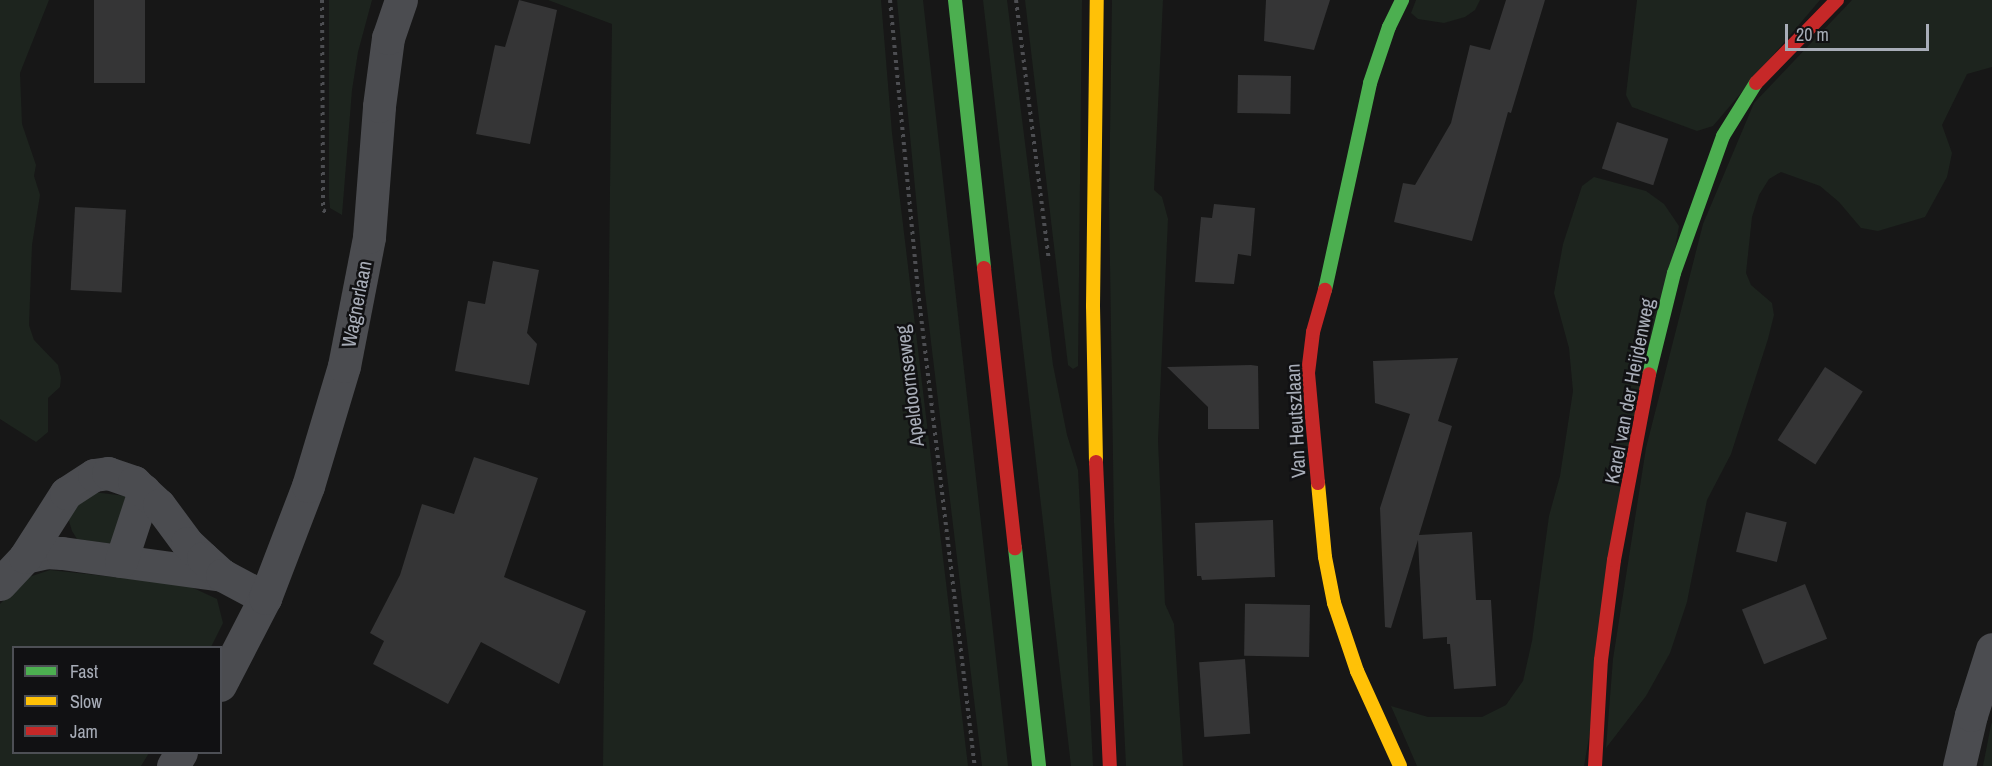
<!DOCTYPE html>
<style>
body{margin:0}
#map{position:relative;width:1992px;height:766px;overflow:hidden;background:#171717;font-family:"Archivo Narrow",sans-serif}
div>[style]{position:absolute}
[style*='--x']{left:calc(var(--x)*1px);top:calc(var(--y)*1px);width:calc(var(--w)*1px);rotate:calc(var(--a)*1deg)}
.green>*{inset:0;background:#1d241e}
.building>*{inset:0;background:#353536;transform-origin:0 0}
.path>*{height:4px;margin-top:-2px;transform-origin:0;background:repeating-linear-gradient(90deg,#4d4e52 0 3px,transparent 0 7.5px)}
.street>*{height:33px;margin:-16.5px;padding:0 16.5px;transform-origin:16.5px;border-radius:16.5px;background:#4b4c50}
.fast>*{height:14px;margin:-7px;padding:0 7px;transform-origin:7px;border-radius:7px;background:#4caf50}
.slow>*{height:14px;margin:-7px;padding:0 7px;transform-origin:7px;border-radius:7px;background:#ffc107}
.jam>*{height:14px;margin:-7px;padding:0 7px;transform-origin:7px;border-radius:7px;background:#c62828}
span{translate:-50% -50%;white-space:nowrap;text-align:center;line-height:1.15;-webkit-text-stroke:5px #111113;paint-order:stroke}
.street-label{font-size:20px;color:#a8adb8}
.legend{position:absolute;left:12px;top:646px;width:210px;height:108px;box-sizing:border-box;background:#111113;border:2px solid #4d4f55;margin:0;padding:8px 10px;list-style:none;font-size:18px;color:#a8adb8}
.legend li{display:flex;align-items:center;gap:12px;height:30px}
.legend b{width:30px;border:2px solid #4d4f55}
.scale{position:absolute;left:1785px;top:24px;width:144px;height:27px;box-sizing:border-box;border:3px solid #a8adb8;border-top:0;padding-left:8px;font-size:18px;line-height:21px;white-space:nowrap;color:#a8adb8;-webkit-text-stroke:4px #111113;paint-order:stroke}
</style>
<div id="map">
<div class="green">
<i style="clip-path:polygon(0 0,49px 0,20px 73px,22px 124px,36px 165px,34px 176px,40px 195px,32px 245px,29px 325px,34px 340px,58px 365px,61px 378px,60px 387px,48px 398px,48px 432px,36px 442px,0 419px)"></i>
<i style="clip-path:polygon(329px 0,372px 0,358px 52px,352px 90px,342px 215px,330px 208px,329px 197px)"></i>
<i style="clip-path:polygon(548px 0,881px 0,892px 133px,968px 766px,603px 766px,612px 24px)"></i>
<i style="clip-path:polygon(897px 0,923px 0,1008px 766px,982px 766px,925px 292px)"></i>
<i style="clip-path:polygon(983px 0,1007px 0,1053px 365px,1067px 435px,1078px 470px,1093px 766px,1071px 766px)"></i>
<i style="clip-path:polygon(1025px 0,1082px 0,1078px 366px,1073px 369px,1068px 365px)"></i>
<i style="clip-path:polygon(1112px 0,1163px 0,1154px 190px,1162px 197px,1168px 219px,1158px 440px,1165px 604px,1174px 624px,1183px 766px,1126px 766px,1114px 522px,1109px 200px)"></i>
<i style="clip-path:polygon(1416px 0,1480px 0,1475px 10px,1465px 17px,1444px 23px,1418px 19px,1411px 13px)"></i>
<i style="clip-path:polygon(1637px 0,1820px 0,1713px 126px,1697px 131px,1632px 107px,1626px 95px)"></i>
<i style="clip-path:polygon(1852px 0,1992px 0,1992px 67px,1967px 74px,1942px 125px,1952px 153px,1947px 177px,1925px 217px,1878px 231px,1861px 228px,1839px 202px,1820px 186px,1781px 172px,1769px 179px,1759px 195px,1752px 217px,1746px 273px,1751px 285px,1772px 303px,1774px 315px,1768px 339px,1731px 454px,1707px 500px,1687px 602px,1670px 653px,1646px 696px,1606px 748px,1613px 659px,1646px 448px,1703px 224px,1754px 103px)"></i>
<i style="clip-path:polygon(1594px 177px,1646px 191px,1664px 204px,1679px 226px,1584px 766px,1417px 766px,1391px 706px,1428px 717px,1482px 717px,1506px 705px,1523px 681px,1532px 641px,1549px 516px,1560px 476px,1573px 391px,1569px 348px,1554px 293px,1563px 244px,1582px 186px)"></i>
<i style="clip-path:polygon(93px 492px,126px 496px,113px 544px,77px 539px,72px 531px,69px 521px,71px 508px)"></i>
<i style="clip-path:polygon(50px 570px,187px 585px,217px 599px,223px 623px,211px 647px,14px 648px,14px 752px,149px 753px,141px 766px,0 766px,0 604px,26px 578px)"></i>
<i style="clip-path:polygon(1992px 722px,1992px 766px,1983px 766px,1991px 725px)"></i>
</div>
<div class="building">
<i style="left:94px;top:0;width:51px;height:83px"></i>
<i style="clip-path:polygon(519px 0,557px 10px,530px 144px,476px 134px,495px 45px,505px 47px)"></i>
<i style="clip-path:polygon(1266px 0,1330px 0,1314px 50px,1264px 41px)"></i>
<i style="clip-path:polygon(1506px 0,1545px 0,1511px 113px,1508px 112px,1472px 241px,1394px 222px,1403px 183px,1415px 185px,1451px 123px,1470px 45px,1490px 50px)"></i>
<i style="left:1238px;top:75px;width:53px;height:38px;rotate:1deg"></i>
<i style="left:1617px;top:122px;width:54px;height:49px;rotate:18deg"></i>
<i style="clip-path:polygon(1214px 204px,1255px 208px,1251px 256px,1238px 254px,1234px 284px,1195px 282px,1201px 217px,1212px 218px)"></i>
<i style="left:75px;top:207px;width:51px;height:83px;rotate:3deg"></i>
<i style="clip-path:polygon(493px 261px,539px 270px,527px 333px,537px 344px,529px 385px,455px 371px,468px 301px,485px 304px)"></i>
<i style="clip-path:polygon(1458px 358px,1438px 421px,1452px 426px,1419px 535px,1472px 532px,1476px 600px,1491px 600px,1496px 686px,1454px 689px,1450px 644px,1447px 644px,1447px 637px,1423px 639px,1418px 540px,1391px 628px,1385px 627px,1380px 508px,1410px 414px,1375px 403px,1373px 361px)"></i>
<i style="clip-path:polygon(1251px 365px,1258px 366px,1259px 429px,1208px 429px,1208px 407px,1167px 367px)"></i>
<i style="left:1825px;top:367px;width:45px;height:87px;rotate:33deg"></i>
<i style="clip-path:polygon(474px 457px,538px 478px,504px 577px,586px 611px,559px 684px,481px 642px,448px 704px,373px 664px,384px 641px,370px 633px,400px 575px,422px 504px,454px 514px)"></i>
<i style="left:1746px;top:512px;width:42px;height:41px;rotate:14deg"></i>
<i style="clip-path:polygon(1273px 520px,1275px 577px,1202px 580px,1201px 576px,1197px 576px,1195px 523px)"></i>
<i style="left:1805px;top:584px;width:59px;height:68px;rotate:68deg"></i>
<i style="left:1310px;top:605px;width:52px;height:65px;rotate:91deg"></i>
<i style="left:1245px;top:659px;width:75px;height:46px;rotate:86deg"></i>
</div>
<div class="path">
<i style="--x:322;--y:0;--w:210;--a:89.7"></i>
<i style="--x:323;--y:210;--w:7;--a:34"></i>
<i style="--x:890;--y:0;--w:292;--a:84.5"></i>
<i style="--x:918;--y:291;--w:478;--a:83.2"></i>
<i style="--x:1016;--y:0;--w:262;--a:82.8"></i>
</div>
<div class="street">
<i style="--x:25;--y:557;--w:22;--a:-13"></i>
<i style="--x:46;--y:552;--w:16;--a:4"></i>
<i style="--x:62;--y:553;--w:162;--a:7.8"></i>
<i style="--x:121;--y:561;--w:74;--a:-71.8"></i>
<i style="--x:0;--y:584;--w:37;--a:-47"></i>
<i style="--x:25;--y:557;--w:76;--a:-57.4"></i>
<i style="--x:66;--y:493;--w:33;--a:-33"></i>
<i style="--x:94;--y:475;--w:14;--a:-8"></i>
<i style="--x:108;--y:473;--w:28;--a:19"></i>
<i style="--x:134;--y:482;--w:34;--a:43"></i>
<i style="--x:159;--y:505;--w:47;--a:53.6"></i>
<i style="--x:187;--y:543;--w:22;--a:43"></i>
<i style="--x:203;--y:558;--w:25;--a:42"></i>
<i style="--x:222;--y:575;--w:49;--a:28.1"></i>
<i style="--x:220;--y:685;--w:98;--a:-62.7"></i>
<i style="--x:265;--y:598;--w:120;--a:-69"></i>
<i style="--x:308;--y:486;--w:125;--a:-73.3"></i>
<i style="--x:344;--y:366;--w:131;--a:-79"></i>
<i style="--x:369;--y:237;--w:131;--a:-85.6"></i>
<i style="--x:379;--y:106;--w:69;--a:-82.5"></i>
<i style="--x:388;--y:38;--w:40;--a:-71.1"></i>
<i style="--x:173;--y:766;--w:16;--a:-60"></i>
<i style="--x:1959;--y:766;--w:52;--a:-76.8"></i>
<i style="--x:1971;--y:715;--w:69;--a:-72.3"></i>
</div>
<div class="fast">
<i style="--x:955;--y:0;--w:270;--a:83.8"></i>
<i style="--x:1325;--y:290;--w:212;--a:-77.7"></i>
<i style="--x:1370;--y:83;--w:59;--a:-71.3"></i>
<i style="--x:1389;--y:27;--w:30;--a:-64"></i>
<i style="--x:1649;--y:374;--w:104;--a:-76.1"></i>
<i style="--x:1674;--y:273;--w:145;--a:-70.3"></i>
<i style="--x:1723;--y:136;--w:62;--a:-58.1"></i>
<i style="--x:1015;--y:548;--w:219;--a:83.7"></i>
</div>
<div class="slow">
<i style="--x:1096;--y:462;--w:156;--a:-91.1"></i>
<i style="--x:1093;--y:306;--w:306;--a:-89.3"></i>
<i style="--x:1318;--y:483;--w:74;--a:84.6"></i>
<i style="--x:1325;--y:557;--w:47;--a:78.9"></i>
<i style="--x:1334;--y:603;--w:72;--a:71.3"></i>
<i style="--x:1357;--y:671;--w:104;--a:65.6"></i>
</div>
<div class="jam">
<i style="--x:1756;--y:83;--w:116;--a:-45.7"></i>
<i style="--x:984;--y:268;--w:282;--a:83.7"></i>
<i style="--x:1096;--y:462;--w:304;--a:87.4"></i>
<i style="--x:1318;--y:483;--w:110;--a:-95.2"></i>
<i style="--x:1308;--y:373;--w:41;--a:-83"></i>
<i style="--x:1313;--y:332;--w:44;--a:-74.1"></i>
<i style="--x:1595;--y:766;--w:106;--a:-86.8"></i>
<i style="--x:1601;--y:660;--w:101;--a:-82.6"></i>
<i style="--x:1614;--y:560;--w:189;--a:-79.3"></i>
</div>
<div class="street-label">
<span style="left:356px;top:304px;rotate:-79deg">Wagnerlaan</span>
<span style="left:909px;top:386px;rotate:-97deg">Apeldoornseweg</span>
<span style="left:1629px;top:391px;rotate:-79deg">Karel van der Heijdenweg</span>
<span style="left:1295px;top:421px;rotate:-93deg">Van Heutszlaan</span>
</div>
<ul class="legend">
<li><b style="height:8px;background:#4caf50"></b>Fast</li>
<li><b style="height:8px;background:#ffc107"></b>Slow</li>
<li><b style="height:8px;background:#c62828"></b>Jam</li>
</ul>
<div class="scale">20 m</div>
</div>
